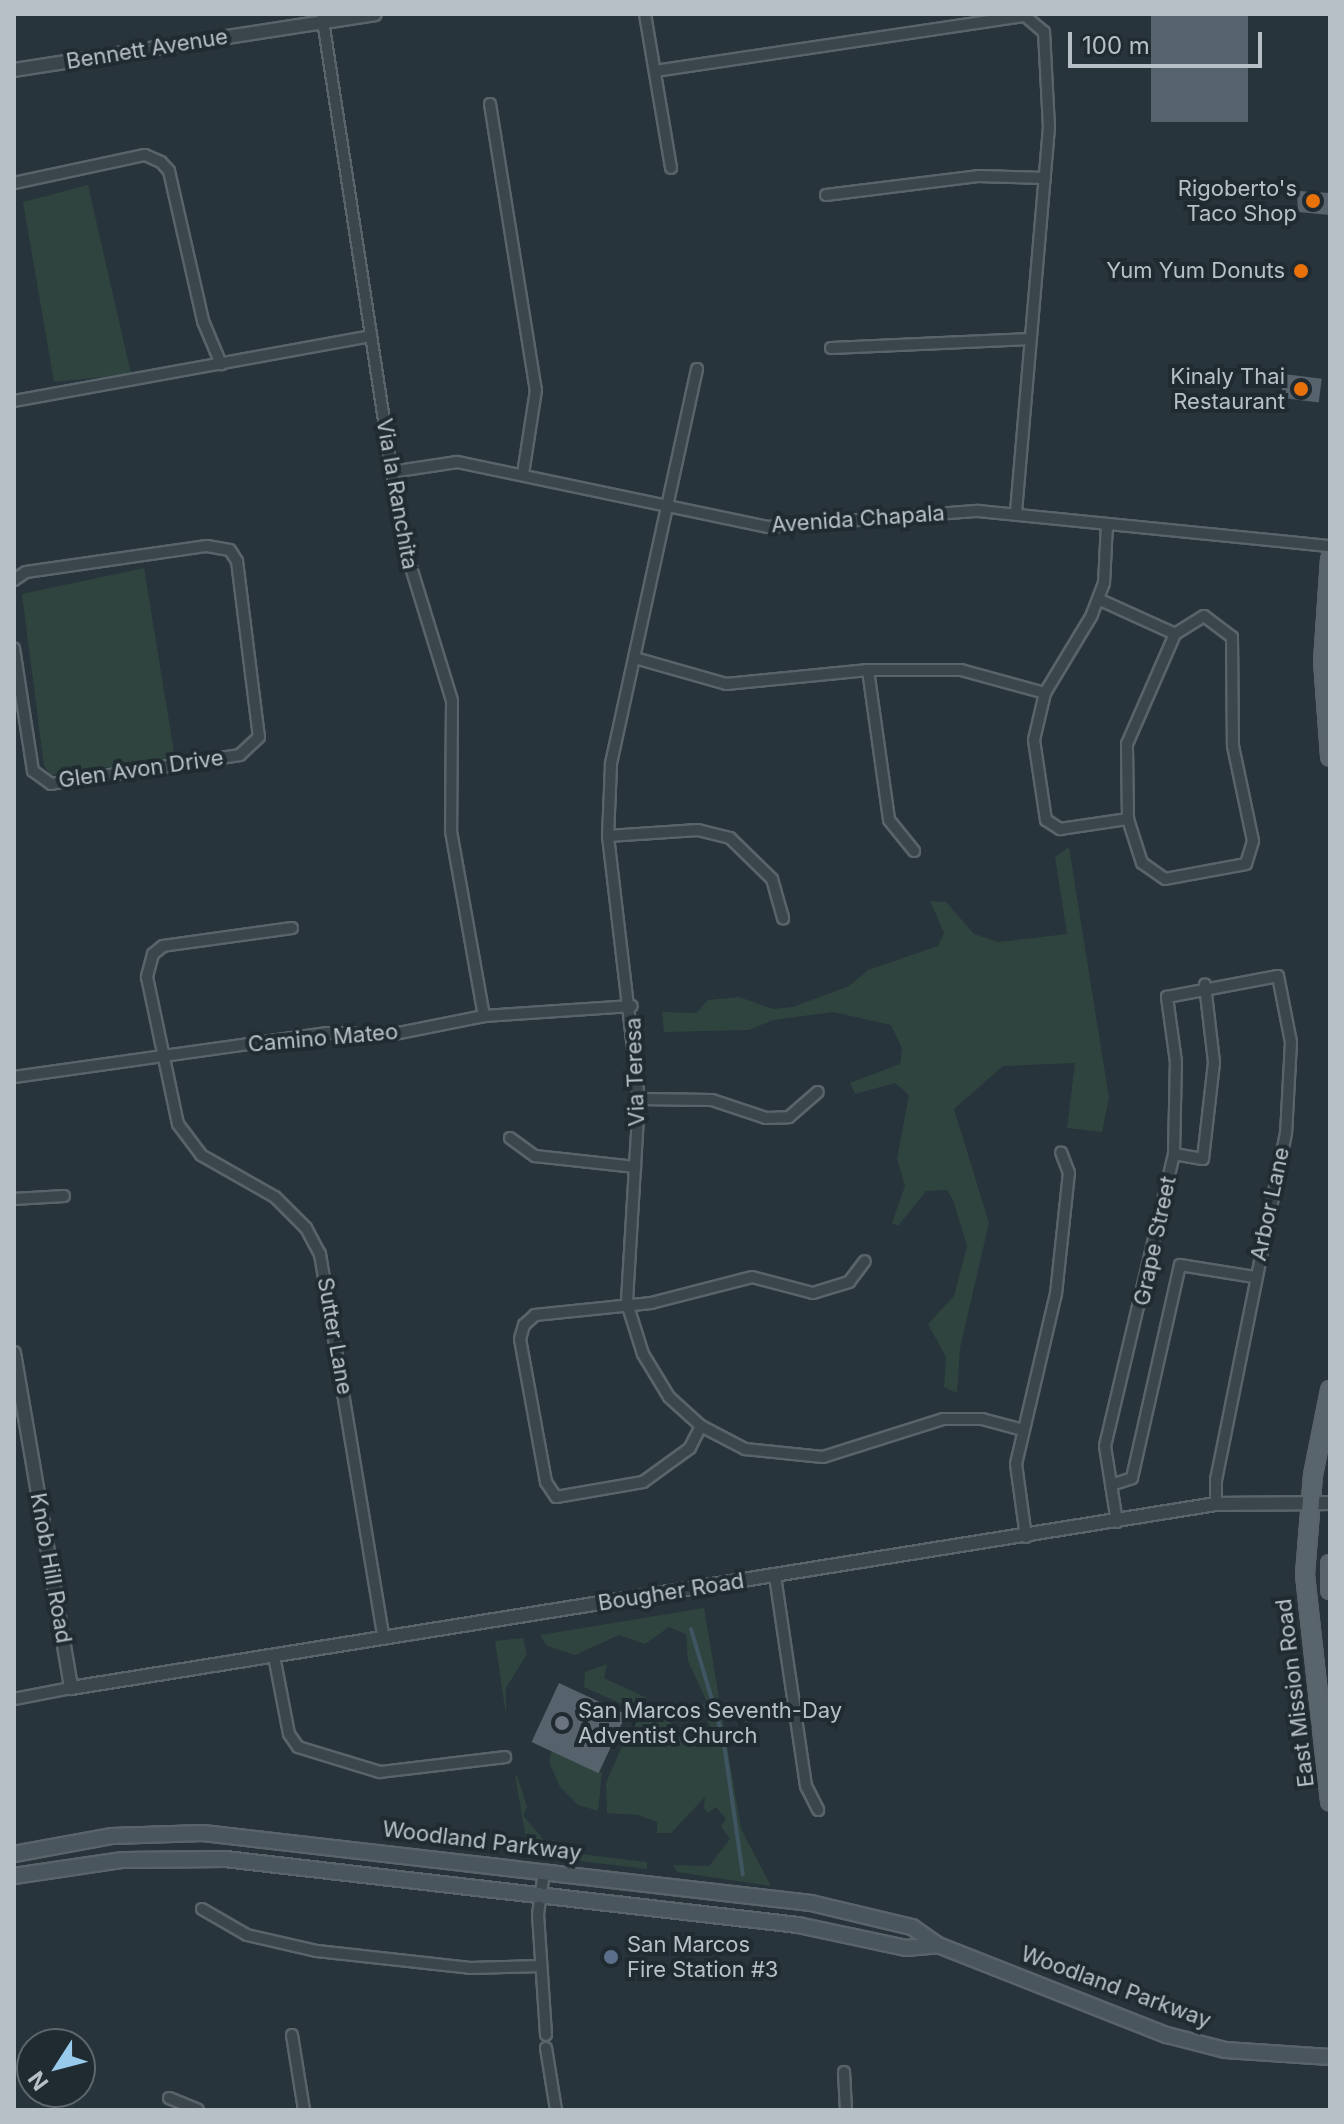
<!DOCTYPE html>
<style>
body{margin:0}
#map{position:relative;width:1344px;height:2124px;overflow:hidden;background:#27343b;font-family:Inter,sans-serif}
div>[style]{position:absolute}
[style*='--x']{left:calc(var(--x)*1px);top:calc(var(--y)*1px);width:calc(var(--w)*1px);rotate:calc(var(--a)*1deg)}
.green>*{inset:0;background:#2f443f}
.stream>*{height:4px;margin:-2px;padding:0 2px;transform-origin:2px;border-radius:2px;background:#405562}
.building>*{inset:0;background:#56636c;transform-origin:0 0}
.roads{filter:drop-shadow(2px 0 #59636a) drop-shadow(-2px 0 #59636a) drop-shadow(0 2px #59636a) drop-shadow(0 -2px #59636a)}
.minor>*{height:10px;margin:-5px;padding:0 5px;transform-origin:5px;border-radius:5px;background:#3b464c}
.tertiary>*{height:12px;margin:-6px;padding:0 6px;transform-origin:6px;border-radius:6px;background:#3b464c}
.secondary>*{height:14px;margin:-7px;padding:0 7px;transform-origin:7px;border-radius:7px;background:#4a565e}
.primary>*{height:16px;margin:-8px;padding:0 8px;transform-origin:8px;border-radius:8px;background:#59656c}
.dots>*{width:22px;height:22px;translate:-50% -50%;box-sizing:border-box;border:4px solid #202b31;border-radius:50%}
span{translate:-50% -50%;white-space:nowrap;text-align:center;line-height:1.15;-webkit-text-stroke:8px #202b31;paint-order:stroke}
.street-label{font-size:22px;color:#b7c0c7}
.poi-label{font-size:22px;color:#b7c0c7}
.right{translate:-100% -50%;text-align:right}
.left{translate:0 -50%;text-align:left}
.frame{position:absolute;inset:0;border:16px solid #b7c0c7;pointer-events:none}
.north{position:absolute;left:16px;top:2028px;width:80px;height:80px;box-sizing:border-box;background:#202b31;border:2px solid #5c676d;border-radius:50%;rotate:234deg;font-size:22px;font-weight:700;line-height:32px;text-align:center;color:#b7c0c7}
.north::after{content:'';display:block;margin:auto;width:28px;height:36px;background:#98caeb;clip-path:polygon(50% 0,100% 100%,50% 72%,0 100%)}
.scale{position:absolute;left:1068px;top:32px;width:194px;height:36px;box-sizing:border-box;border:4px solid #b7c0c7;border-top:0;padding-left:10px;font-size:24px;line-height:28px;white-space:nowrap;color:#b7c0c7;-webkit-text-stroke:6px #202b31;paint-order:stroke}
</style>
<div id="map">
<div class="green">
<i style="clip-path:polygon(88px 185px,131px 374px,54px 382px,23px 202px)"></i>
<i style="clip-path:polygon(144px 568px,175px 758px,51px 775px,44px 766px,22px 594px)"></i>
<i style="clip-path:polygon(1069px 847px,1109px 1098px,1102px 1132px,1067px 1128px,1075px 1063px,1003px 1066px,954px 1109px,989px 1223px,960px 1348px,957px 1393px,944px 1387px,946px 1357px,928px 1324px,954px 1296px,967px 1246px,953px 1200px,947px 1190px,926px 1191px,898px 1226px,892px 1223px,905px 1186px,897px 1158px,909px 1095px,895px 1083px,855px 1094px,850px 1083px,900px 1064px,902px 1048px,891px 1025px,833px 1012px,773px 1020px,749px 1030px,664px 1032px,662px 1012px,696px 1013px,708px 1000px,739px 997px,773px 1009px,793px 1007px,849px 986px,868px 970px,938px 946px,944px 933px,930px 901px,946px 902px,974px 934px,998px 942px,1067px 934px,1055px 857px)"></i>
<i style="clip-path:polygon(704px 1608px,741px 1829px,771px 1886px,677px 1872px,673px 1865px,709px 1866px,730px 1839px,721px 1826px,726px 1819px,716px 1807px,708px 1813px,704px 1808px,705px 1797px,671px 1833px,657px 1833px,657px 1822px,638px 1815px,607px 1813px,606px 1783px,629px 1730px,656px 1703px,684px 1741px,696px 1735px,703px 1745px,713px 1732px,700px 1705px,707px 1702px,688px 1661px,686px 1634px,669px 1627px,645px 1644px,619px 1635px,575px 1655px,547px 1646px,540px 1635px)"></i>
<i style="clip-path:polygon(523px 1638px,527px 1654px,506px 1688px,506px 1715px,495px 1641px)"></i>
<i style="clip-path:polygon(607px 1664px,604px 1678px,647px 1698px,627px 1724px,633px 1709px,584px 1687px,585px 1672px)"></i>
<i style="clip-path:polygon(552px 1750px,602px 1773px,598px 1811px,578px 1805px,560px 1787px,549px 1762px)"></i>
<i style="clip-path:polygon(517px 1775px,527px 1807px,523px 1815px,547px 1844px,554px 1839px,555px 1851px,647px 1862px,647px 1869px,529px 1855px,515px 1776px)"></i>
</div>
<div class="stream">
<i style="--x:691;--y:1629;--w:113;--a:73.5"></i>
<i style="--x:723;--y:1737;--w:139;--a:81.8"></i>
</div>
<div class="building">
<i style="left:1151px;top:14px;width:97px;height:108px"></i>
<i style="clip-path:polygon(1297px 191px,1330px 193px,1330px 215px,1298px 212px)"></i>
<i style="left:1284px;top:374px;width:38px;height:24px;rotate:7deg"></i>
<i style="left:559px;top:1683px;width:74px;height:65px;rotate:25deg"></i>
</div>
<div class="roads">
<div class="minor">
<i style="--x:322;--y:14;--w:530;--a:81.32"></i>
<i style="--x:402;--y:538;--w:170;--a:72.9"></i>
<i style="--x:452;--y:701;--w:130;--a:90.4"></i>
<i style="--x:451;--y:831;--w:188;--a:79.9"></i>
<i style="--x:645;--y:14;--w:156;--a:80.4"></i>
<i style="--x:655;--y:71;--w:374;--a:-8.5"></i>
<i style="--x:1025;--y:16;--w:25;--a:40"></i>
<i style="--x:1044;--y:32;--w:95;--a:87"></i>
<i style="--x:1049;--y:127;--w:389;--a:94.9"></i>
<i style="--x:490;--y:104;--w:290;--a:80.9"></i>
<i style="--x:536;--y:390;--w:85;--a:98.8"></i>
<i style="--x:14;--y:183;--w:134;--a:-12.1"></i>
<i style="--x:145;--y:155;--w:17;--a:24"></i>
<i style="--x:161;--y:162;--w:12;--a:48"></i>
<i style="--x:169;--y:171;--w:154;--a:77.2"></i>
<i style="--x:203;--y:321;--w:47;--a:67.3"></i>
<i style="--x:826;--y:195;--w:153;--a:-7.1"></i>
<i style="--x:978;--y:176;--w:67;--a:1.7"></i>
<i style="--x:831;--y:348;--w:200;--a:-2.6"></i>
<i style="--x:697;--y:369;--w:405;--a:102.3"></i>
<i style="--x:611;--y:765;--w:71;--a:92.4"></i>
<i style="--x:608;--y:836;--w:265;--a:83.3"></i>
<i style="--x:639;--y:1099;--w:204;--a:93.4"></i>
<i style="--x:627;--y:1303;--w:53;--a:72.6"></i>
<i style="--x:643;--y:1354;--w:50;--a:58.8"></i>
<i style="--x:669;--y:1397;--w:43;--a:42.2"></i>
<i style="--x:701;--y:1426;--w:50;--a:27.6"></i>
<i style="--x:745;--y:1449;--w:78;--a:5.9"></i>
<i style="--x:823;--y:1457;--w:126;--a:-17.6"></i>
<i style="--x:943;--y:1419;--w:39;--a:0"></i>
<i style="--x:982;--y:1419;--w:42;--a:15"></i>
<i style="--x:14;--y:401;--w:363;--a:-10.3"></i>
<i style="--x:391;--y:472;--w:67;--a:-8.6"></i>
<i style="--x:457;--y:462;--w:318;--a:11.8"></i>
<i style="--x:768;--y:527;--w:211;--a:-4.4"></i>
<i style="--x:978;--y:511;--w:354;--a:5.7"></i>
<i style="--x:1107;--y:524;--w:59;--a:92.9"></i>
<i style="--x:1104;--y:583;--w:34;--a:111"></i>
<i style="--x:1092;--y:615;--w:91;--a:121.1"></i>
<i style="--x:1045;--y:693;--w:48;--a:103.2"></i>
<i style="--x:1034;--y:740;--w:81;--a:81.5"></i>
<i style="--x:1046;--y:820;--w:17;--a:33"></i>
<i style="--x:1060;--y:829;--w:69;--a:-8.4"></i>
<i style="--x:14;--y:580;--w:14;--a:-34"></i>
<i style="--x:26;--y:572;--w:183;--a:-8.2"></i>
<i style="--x:207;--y:546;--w:23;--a:10"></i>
<i style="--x:230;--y:550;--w:13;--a:58"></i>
<i style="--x:237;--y:561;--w:177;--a:82.9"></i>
<i style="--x:259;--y:737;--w:26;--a:137"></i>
<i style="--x:240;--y:755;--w:191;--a:171.3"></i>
<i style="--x:51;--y:784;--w:22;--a:-144"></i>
<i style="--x:33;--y:771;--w:124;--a:-98.8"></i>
<i style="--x:1098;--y:599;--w:85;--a:24.4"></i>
<i style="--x:1204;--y:616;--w:35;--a:37"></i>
<i style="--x:1232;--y:637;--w:109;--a:89.5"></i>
<i style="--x:1233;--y:746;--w:97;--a:78.1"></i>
<i style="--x:1253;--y:841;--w:24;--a:107"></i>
<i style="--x:1246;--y:864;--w:82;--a:169.5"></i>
<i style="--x:1165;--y:879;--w:28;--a:-145"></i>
<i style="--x:1142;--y:863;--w:46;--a:-107.7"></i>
<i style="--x:1128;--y:819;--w:75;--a:-90.8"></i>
<i style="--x:1127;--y:744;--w:120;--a:-66.4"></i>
<i style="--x:1175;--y:634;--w:34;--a:-32"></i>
<i style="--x:635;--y:658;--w:95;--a:15.9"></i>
<i style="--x:726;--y:684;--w:143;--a:-5.6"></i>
<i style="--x:868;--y:670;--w:93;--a:0"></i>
<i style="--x:961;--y:670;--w:87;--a:15.3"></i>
<i style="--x:868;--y:670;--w:151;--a:82"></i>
<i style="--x:889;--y:820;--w:40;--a:51"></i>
<i style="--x:608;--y:836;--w:90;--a:-3.8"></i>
<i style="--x:698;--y:830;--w:33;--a:14"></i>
<i style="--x:730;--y:838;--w:59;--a:44.3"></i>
<i style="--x:772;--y:879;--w:41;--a:74.2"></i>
<i style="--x:292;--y:928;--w:130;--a:172.1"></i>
<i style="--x:163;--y:946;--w:13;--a:141"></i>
<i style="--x:153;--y:954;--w:24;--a:105"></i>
<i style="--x:147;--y:977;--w:150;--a:78.1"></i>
<i style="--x:178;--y:1124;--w:39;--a:53"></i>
<i style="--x:201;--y:1155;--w:85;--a:29.6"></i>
<i style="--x:275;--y:1197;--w:44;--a:45"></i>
<i style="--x:306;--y:1228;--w:30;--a:62"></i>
<i style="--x:320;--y:1254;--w:387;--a:80.6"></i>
<i style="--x:14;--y:1077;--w:315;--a:-8"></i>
<i style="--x:326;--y:1033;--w:68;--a:0.8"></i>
<i style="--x:394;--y:1034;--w:92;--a:-11.3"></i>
<i style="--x:484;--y:1016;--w:148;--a:-3.9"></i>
<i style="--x:639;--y:1099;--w:73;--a:0.8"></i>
<i style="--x:712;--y:1100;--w:57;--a:18.4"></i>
<i style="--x:766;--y:1118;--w:23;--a:-2"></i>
<i style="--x:789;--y:1117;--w:38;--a:-41"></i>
<i style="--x:510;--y:1138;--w:31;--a:36"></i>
<i style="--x:535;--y:1156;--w:101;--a:6.3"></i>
<i style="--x:1174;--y:1154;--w:29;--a:10"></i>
<i style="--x:1203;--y:1159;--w:98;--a:-83.5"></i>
<i style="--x:1214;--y:1062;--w:78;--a:-96.7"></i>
<i style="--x:14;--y:1199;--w:50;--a:-3.4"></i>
<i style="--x:701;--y:1426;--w:25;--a:117"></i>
<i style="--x:690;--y:1448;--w:58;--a:144.1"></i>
<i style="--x:643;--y:1482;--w:88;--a:170.2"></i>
<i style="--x:556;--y:1497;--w:18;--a:-124"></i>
<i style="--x:546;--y:1482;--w:145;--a:-100.3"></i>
<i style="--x:520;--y:1339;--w:15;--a:-74"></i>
<i style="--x:524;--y:1325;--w:15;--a:-42"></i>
<i style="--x:535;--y:1315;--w:117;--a:-5.9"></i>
<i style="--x:651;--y:1303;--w:104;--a:-14.4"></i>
<i style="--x:752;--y:1277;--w:63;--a:14.7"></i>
<i style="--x:813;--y:1293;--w:38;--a:-17"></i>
<i style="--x:849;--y:1282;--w:26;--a:-53"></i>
<i style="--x:1111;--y:1485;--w:22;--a:-18"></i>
<i style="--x:1132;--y:1478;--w:218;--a:-77.3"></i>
<i style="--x:1180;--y:1265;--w:75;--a:9.2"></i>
<i style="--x:1117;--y:1522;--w:77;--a:-99"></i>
<i style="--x:1105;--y:1446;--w:300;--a:-76.7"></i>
<i style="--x:1174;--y:1154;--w:92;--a:-88.8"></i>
<i style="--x:1176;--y:1062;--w:66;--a:-97.9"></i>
<i style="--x:1167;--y:997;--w:113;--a:-10.7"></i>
<i style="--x:1278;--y:976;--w:67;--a:78.9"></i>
<i style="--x:1291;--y:1042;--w:91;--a:93.1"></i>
<i style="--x:1286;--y:1133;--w:353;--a:101.4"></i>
<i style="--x:1216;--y:1479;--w:25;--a:90"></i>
<i style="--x:1026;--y:1537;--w:74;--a:-97.8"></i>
<i style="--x:1016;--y:1464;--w:175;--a:-76.8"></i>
<i style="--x:1056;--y:1294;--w:122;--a:-83.9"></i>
<i style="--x:1069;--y:1173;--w:22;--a:-111"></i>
<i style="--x:775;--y:1576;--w:212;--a:81.6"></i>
<i style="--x:806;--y:1786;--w:27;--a:63"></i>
<i style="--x:274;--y:1656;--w:79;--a:79.1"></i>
<i style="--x:289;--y:1734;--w:16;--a:55"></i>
<i style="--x:298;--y:1747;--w:86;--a:17"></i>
<i style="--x:380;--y:1772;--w:126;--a:-6.8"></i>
<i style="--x:14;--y:1699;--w:58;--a:-10.9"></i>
<i style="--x:544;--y:1872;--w:42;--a:98.1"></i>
<i style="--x:538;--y:1914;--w:121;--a:86.2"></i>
<i style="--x:202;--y:1909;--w:52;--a:30"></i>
<i style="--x:247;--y:1935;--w:72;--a:12.9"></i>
<i style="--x:317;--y:1951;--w:154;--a:6.3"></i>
<i style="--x:470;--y:1968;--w:71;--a:-1.6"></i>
<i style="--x:292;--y:2035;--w:76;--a:80.9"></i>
<i style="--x:546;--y:2048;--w:63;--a:80.8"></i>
<i style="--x:844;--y:2072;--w:38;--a:87"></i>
<i style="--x:169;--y:2098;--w:31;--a:22"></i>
</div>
<div class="tertiary">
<i style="--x:14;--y:70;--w:365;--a:-8.8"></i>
<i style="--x:14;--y:1353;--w:340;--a:80.3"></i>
<i style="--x:71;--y:1688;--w:1160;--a:-9.13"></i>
<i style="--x:1216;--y:1504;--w:114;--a:-0.5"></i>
</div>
<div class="secondary">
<i style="--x:14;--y:1854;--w:100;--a:-10.4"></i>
<i style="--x:112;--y:1836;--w:91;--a:-1.9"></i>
<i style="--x:203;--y:1833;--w:612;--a:6.57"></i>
<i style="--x:811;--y:1903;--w:104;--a:13.4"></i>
<i style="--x:912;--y:1927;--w:32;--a:35"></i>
<i style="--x:938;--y:1945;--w:246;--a:21.5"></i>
<i style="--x:1167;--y:2035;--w:60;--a:14.5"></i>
<i style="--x:1225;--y:2050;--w:105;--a:3.8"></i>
<i style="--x:14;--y:1876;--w:110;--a:-8.4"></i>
<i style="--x:123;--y:1860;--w:102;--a:-0.6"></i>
<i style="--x:225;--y:1859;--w:577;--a:6.57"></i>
<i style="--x:798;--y:1925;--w:110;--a:12"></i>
<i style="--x:906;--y:1948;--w:32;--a:-5"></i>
</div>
<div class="primary">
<i style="--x:1330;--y:559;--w:102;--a:93.9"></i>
<i style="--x:1323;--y:661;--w:96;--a:85.8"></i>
<i style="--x:1330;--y:1390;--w:87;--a:101.3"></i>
<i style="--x:1313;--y:1475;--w:100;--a:94.6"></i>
<i style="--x:1305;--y:1575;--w:228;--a:83.7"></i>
<i style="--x:1330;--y:1564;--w:26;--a:90"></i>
</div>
</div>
<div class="dots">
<i style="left:1313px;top:201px;background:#e8710a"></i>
<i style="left:1301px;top:271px;background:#e8710a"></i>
<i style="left:1301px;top:389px;background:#e8710a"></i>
<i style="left:562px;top:1723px;background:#6b7280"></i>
<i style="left:611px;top:1957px;background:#5c6f8a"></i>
</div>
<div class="street-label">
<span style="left:147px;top:49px;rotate:-9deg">Bennett Avenue</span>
<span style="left:397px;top:494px;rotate:80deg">Via la Ranchita</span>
<span style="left:858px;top:519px;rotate:-4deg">Avenida Chapala</span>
<span style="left:141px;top:769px;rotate:-8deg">Glen Avon Drive</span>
<span style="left:323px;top:1038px;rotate:-5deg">Camino Mateo</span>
<span style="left:635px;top:1072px;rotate:-92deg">Via Teresa</span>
<span style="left:1270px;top:1204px;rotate:-78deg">Arbor Lane</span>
<span style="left:1155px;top:1241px;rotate:-78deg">Grape Street</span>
<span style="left:335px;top:1336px;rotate:80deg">Sutter Lane</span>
<span style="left:51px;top:1568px;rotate:80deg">Knob Hill Road</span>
<span style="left:671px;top:1592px;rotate:-9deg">Bougher Road</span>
<span style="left:1295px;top:1693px;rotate:-97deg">East Mission Road</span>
<span style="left:482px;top:1841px;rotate:7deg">Woodland Parkway</span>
<span style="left:1116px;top:1987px;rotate:20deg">Woodland Parkway</span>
</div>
<div class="poi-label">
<span class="right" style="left:1297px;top:201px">Rigoberto's<br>Taco Shop</span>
<span class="right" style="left:1285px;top:271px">Yum Yum Donuts</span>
<span class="right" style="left:1285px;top:389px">Kinaly Thai<br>Restaurant</span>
<span class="left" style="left:578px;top:1723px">San Marcos Seventh-Day<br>Adventist Church</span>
<span class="left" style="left:627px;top:1957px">San Marcos<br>Fire Station #3</span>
</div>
<div class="frame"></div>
<div class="north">N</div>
<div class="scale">100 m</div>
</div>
